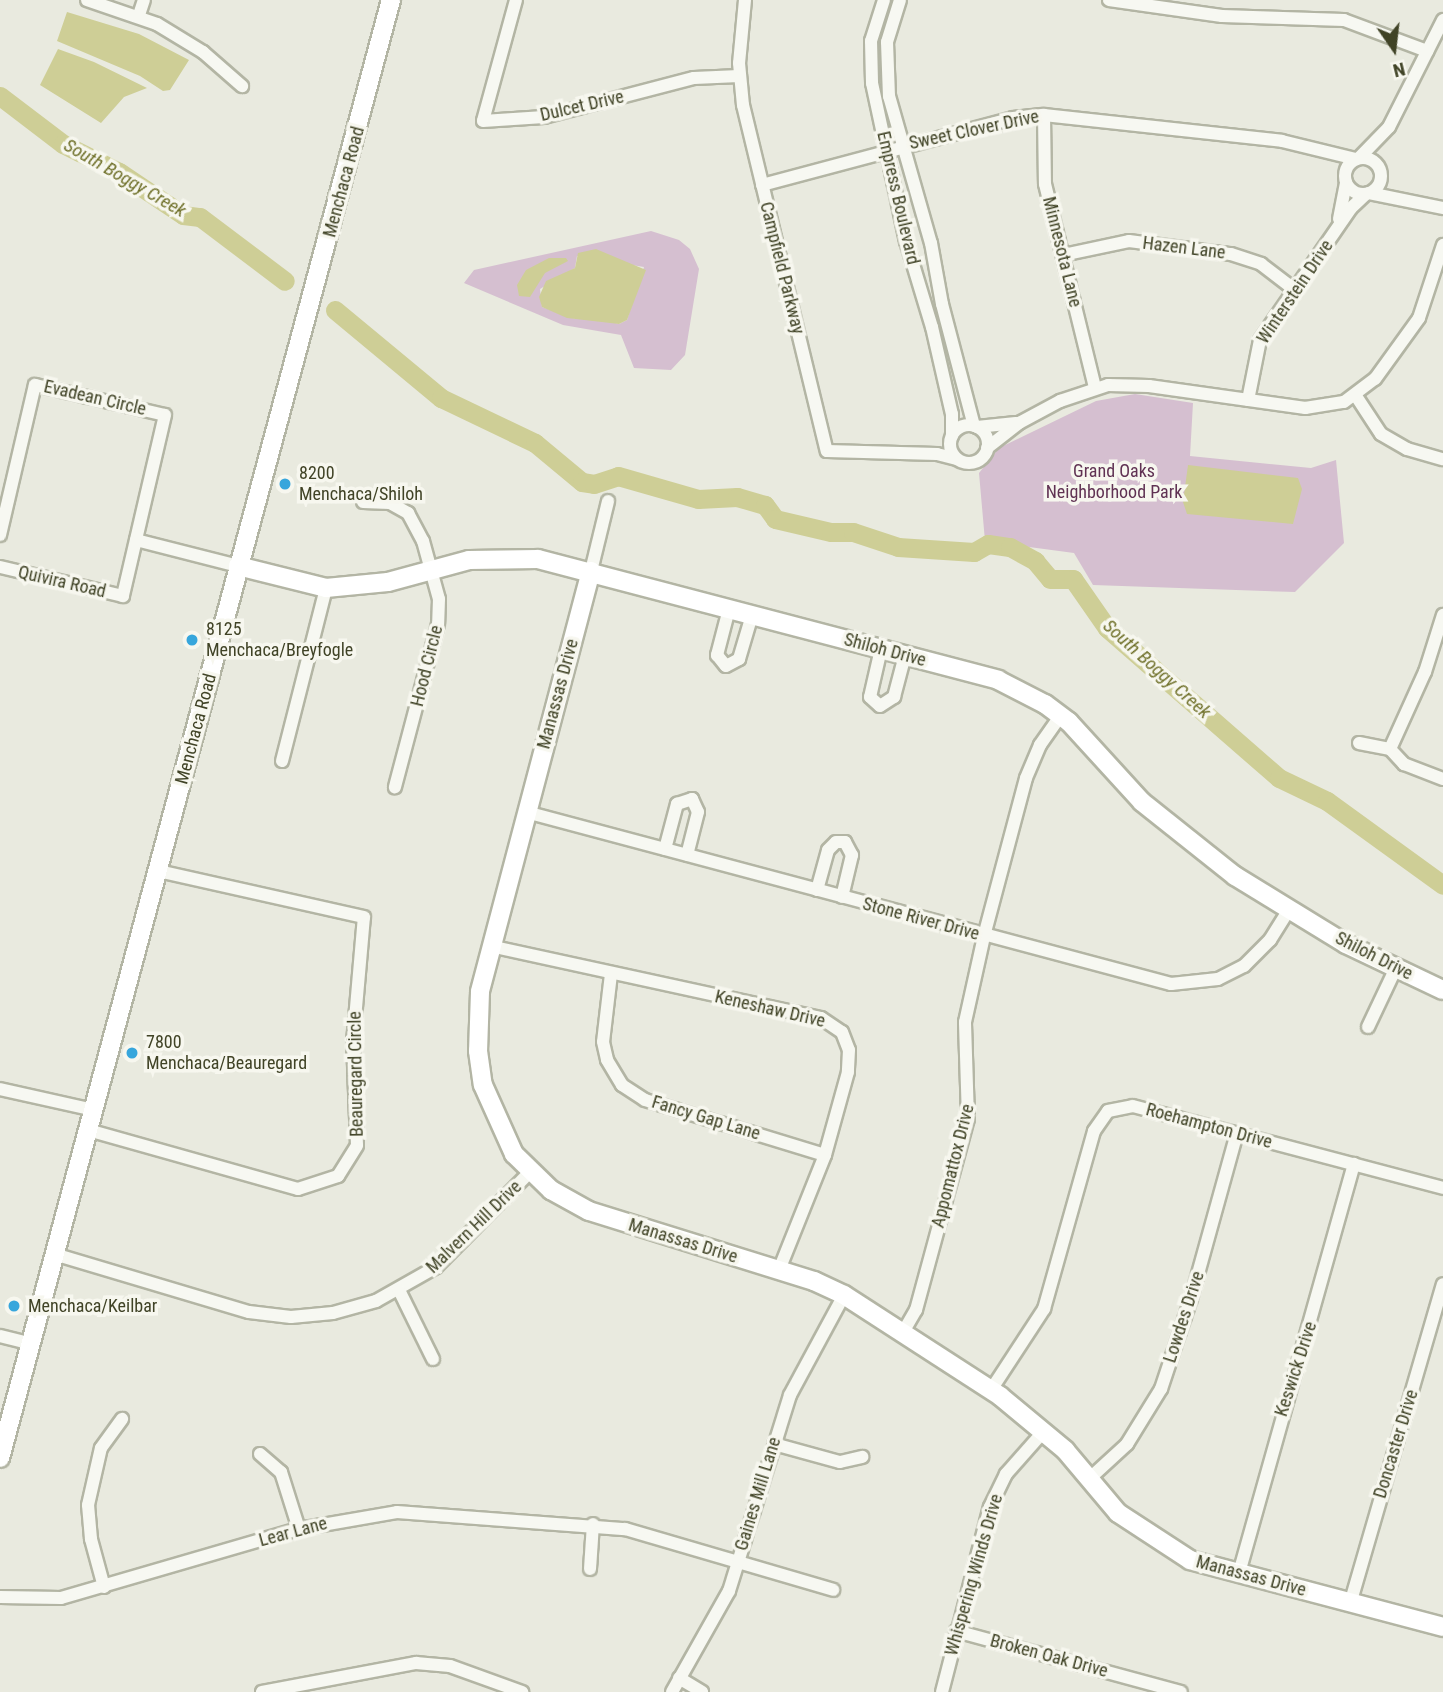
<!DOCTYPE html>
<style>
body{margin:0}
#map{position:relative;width:1443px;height:1692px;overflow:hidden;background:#e9eadf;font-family:"Roboto Condensed",sans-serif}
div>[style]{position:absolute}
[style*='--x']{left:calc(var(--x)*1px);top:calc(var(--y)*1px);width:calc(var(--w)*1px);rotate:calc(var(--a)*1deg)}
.green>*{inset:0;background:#d5bfd0}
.water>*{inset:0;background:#cece96}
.river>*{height:19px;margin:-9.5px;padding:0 9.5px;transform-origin:9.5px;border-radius:9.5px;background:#cece96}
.roads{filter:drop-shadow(2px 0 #b3b5a4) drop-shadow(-2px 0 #b3b5a4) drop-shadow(0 2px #b3b5a4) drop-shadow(0 -2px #b3b5a4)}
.street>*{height:12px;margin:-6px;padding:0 6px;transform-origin:6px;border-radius:6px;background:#f7f8f2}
.street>.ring{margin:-6px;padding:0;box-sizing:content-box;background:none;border:12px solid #f7f8f2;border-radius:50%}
.secondary>*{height:18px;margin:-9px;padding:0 9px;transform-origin:9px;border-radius:9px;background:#fff}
.dots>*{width:19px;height:19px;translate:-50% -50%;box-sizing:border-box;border:4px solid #f7f7ef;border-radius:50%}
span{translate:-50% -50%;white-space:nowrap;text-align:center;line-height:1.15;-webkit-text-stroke:7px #f7f7ef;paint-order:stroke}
.street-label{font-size:18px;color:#404326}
.park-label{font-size:18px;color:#603253}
.poi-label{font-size:18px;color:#404326}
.left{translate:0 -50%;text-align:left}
.water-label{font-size:19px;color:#6f7029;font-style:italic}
.north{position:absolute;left:1359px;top:14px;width:70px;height:70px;-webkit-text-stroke:5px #f7f7ef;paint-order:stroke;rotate:166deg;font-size:19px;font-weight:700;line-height:28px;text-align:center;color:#404326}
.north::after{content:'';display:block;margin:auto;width:24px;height:32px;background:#404326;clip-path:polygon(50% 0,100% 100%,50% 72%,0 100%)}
</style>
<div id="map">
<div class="green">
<i style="clip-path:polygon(evenodd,651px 231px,679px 240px,690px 249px,699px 269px,685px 355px,671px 370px,634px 368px,621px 335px,563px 325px,464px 283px,474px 270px,651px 231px,577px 256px,644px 267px,627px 320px,619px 324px,598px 318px,576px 319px,542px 307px,540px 289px,575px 268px,577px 256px)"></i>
<i style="clip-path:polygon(1135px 394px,1193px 403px,1190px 456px,1311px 468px,1336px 460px,1344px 543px,1295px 592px,1093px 585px,1074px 553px,985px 541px,979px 473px,999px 448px,1096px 401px)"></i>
</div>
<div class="water">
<i style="clip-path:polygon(67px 12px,139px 34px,189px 60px,170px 90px,163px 91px,140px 76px,57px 41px)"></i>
<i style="clip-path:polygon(58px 49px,94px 62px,147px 88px,124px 97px,101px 123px,40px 85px)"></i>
<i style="clip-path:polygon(596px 249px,646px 270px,627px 320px,619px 324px,567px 318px,542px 307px,539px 297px,546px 281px,575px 268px,578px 253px)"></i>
<i style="clip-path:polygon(549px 258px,566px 258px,568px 261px,545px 273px,530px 297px,519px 296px,517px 285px,526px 270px)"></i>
<i style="clip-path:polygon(1188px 465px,1298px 478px,1302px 489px,1293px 524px,1187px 514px,1183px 502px)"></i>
</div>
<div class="river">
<i style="--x:0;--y:96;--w:79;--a:37.3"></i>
<i style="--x:63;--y:144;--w:63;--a:26.6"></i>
<i style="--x:119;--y:172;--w:77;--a:33.9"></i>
<i style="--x:183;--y:215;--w:17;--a:7"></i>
<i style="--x:200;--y:217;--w:106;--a:37"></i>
<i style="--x:335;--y:310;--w:138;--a:39.7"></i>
<i style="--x:441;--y:398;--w:104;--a:25.6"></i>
<i style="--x:535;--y:443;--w:61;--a:39.7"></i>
<i style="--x:582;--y:482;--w:12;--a:9"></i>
<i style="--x:594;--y:484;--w:25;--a:-18"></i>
<i style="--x:618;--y:476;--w:83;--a:16"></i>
<i style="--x:698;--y:499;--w:39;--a:-3"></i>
<i style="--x:737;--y:497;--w:29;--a:16"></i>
<i style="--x:765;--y:505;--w:17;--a:54"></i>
<i style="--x:775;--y:519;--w:57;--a:13.1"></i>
<i style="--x:831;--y:532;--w:22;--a:0"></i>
<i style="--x:853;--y:532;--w:47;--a:18.4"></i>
<i style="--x:898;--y:547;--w:76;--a:3.8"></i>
<i style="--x:974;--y:552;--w:16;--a:-30"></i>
<i style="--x:988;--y:544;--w:22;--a:8"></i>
<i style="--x:1010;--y:547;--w:29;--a:29"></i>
<i style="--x:1035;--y:561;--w:23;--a:50"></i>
<i style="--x:1050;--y:579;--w:23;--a:0"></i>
<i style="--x:1073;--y:579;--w:60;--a:55.2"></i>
<i style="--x:1107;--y:628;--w:228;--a:41.1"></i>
<i style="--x:1279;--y:778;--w:53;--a:25.6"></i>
<i style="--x:1327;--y:801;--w:143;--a:35.9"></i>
</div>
<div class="roads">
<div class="street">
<i style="--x:87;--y:0;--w:74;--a:18.9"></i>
<i style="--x:157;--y:24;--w:54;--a:31.3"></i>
<i style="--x:203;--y:52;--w:52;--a:41.1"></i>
<i style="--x:516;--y:0;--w:125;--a:105.3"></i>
<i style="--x:483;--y:121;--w:61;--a:-3.8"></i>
<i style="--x:544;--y:117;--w:155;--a:-14.6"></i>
<i style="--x:694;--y:78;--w:45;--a:-2.5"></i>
<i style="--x:745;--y:0;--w:63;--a:95.4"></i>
<i style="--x:739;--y:63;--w:42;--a:84.6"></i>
<i style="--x:743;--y:105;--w:356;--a:76.4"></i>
<i style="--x:827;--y:451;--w:110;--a:1.6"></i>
<i style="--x:937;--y:454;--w:21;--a:14"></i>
<i style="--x:884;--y:0;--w:43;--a:107.6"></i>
<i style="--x:871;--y:41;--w:42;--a:88.6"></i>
<i style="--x:872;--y:83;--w:162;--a:77.9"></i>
<i style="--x:906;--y:241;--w:90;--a:73.2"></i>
<i style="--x:932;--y:327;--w:89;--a:77.1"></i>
<i style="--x:952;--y:414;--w:22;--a:90"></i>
<i style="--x:900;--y:0;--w:44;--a:107.2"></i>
<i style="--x:887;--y:42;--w:54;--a:87.9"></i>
<i style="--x:889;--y:96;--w:153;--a:74.1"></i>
<i style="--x:931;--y:243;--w:62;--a:79.8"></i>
<i style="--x:942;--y:304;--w:126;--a:75.3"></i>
<i style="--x:1109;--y:0;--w:114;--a:8.1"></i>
<i style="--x:1222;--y:16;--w:122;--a:1.9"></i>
<i style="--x:1344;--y:20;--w:89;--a:20.5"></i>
<i style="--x:139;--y:15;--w:16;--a:-72"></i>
<i style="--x:1044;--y:115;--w:69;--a:89.2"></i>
<i style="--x:1045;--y:184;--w:210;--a:76.2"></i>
<i style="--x:1359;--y:158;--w:43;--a:-45.9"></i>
<i style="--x:1389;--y:127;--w:120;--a:-63.2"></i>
<i class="ring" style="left:1345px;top:158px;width:24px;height:24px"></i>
<i style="--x:762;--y:185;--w:260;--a:-14.9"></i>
<i style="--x:1013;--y:118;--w:31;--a:-6"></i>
<i style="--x:1044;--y:115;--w:239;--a:6.2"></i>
<i style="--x:1282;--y:141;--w:76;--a:13.7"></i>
<i style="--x:1369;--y:193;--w:76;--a:11.5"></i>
<i style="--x:1339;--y:219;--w:37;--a:-79"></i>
<i style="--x:1063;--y:255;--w:67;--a:-12"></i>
<i style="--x:1129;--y:241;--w:103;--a:7.3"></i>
<i style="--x:1231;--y:254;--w:32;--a:18"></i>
<i style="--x:1261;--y:264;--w:43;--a:37.4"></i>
<i style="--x:1356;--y:396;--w:45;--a:56.7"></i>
<i style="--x:1381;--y:434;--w:30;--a:30"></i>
<i style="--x:1407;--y:449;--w:37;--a:16"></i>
<i style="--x:1248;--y:400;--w:61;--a:-78.7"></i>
<i style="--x:1260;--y:340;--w:160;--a:-55.4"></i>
<i style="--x:1351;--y:208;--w:21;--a:-43"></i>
<i class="ring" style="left:950px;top:425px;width:26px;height:26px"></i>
<i style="--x:977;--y:427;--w:39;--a:-6"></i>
<i style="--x:987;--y:448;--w:41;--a:-38"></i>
<i style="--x:1019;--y:423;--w:47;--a:-28.2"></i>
<i style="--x:1060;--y:401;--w:51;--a:-18.4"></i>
<i style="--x:1108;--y:385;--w:41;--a:1.4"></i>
<i style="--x:1149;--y:386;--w:158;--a:8"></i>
<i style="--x:1305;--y:408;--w:39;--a:-9"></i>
<i style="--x:1344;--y:402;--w:39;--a:-37"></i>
<i style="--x:1375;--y:379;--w:75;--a:-54.2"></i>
<i style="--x:1419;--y:318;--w:77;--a:-71.8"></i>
<i style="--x:363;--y:502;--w:27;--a:2"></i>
<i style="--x:390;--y:503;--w:21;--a:29"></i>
<i style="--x:408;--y:513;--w:32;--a:62"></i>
<i style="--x:423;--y:541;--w:60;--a:74.6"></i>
<i style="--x:439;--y:599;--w:25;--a:92"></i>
<i style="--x:438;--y:624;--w:169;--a:104.8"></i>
<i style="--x:0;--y:535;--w:154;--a:-76.9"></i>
<i style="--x:35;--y:385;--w:133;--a:13"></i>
<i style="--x:165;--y:415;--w:186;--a:103.1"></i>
<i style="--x:123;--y:596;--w:126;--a:-166.7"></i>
<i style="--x:136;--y:540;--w:105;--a:14.3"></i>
<i style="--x:591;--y:571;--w:72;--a:-76.3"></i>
<i style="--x:729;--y:609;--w:48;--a:104.6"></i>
<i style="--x:717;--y:655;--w:14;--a:51"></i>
<i style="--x:726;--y:666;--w:15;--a:-28"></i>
<i style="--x:739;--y:659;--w:46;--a:-73.5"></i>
<i style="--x:881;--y:649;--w:49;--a:102.9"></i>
<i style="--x:870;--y:697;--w:13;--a:42"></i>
<i style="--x:880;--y:706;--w:17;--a:-33"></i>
<i style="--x:894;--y:697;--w:43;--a:-75.3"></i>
<i style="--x:1359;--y:743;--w:32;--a:11"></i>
<i style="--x:1390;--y:749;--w:21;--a:47"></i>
<i style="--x:1404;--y:764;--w:42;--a:21"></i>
<i style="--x:1390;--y:749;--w:85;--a:-65.6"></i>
<i style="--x:1425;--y:672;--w:60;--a:-72.5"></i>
<i style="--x:282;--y:761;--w:179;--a:-75.7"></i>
<i style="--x:526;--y:812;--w:668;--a:14.93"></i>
<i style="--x:1171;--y:984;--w:47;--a:-6.1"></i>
<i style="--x:1218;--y:979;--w:29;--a:-27"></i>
<i style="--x:1244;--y:966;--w:37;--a:-45"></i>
<i style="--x:1270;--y:940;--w:38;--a:-58"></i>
<i style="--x:665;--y:849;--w:47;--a:-75.1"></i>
<i style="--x:677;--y:804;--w:16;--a:-18"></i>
<i style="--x:692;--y:799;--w:14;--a:65"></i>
<i style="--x:698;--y:812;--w:44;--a:104.3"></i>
<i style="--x:817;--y:890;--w:41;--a:-74.6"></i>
<i style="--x:828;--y:850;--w:11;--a:-45"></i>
<i style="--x:836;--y:842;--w:9;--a:0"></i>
<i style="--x:845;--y:842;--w:15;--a:62"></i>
<i style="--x:852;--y:855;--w:43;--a:103.4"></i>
<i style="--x:490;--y:946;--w:339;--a:12.3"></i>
<i style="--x:821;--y:1018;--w:25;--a:34"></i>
<i style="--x:842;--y:1032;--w:19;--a:69"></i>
<i style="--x:849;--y:1050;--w:22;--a:93"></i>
<i style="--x:848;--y:1072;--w:86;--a:105.5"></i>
<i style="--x:825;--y:1155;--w:124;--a:111.8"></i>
<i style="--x:611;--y:974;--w:68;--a:96.7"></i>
<i style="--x:603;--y:1042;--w:18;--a:77"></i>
<i style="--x:607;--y:1060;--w:29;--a:59"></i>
<i style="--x:622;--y:1085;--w:27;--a:33"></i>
<i style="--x:645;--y:1100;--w:188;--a:17"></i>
<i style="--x:1368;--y:1027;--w:63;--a:-64.7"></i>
<i style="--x:0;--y:1089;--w:96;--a:12.6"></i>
<i style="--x:88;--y:1130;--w:218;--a:15.7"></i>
<i style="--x:298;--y:1189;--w:42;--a:-18"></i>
<i style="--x:338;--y:1176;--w:36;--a:-58"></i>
<i style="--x:357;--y:1145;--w:103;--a:-92.2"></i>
<i style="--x:353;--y:1042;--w:125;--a:-85"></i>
<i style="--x:364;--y:917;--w:211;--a:-167.4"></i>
<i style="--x:54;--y:1254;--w:203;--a:16.6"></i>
<i style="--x:249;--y:1312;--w:42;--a:6.8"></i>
<i style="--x:291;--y:1317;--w:42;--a:-5.4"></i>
<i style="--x:333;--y:1313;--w:45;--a:-15.6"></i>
<i style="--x:376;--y:1301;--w:69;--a:-29.5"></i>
<i style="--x:436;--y:1267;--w:134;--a:-45.3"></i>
<i style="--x:399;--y:1290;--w:77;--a:63.8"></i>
<i style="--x:902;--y:1334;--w:28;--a:-60"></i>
<i style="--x:916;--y:1310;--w:198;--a:-74.8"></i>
<i style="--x:968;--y:1119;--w:97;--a:-91.8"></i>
<i style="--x:965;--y:1022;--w:88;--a:-77.5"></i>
<i style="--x:984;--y:936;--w:163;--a:-75.1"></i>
<i style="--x:1026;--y:778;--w:36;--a:-67"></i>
<i style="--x:1040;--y:745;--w:37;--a:-55"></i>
<i style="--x:0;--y:1336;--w:33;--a:14"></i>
<i style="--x:991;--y:1390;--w:97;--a:-56.8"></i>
<i style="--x:1044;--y:1309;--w:185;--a:-74.3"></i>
<i style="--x:1094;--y:1131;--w:24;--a:-55"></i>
<i style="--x:1108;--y:1111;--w:25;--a:-11"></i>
<i style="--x:1133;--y:1106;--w:321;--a:14.8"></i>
<i style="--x:774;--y:1444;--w:68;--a:15.3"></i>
<i style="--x:840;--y:1462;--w:23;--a:-13"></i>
<i style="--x:260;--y:1454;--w:28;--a:41"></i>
<i style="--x:281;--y:1472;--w:60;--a:72.5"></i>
<i style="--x:1089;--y:1479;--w:52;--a:-42.6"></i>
<i style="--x:1127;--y:1444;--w:65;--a:-58.3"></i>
<i style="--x:1161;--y:1389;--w:95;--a:-71.6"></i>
<i style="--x:1191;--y:1299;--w:172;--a:-74.5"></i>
<i style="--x:590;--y:1569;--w:45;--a:-86.2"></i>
<i style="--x:1239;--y:1573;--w:425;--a:-74.3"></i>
<i style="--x:104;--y:1587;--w:50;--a:-105.2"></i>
<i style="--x:91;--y:1539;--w:34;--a:-95"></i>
<i style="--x:88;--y:1505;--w:58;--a:-77.2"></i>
<i style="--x:101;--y:1448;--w:36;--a:-54"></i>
<i style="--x:0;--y:1597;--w:61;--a:0.9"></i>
<i style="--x:61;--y:1598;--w:248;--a:-16.2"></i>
<i style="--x:299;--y:1529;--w:99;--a:-9.8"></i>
<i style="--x:397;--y:1512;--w:229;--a:4.3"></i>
<i style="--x:625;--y:1529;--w:217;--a:16.3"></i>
<i style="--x:1350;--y:1604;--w:333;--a:-73.8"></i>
<i style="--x:956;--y:1631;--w:233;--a:15.2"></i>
<i style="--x:679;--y:1678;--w:27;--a:31"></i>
<i style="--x:262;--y:1692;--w:157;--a:-10.7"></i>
<i style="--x:416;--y:1663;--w:34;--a:5"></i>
<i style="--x:450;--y:1666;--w:77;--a:19.9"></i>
<i style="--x:672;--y:1692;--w:116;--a:-60.6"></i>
<i style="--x:729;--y:1591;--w:205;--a:-72.7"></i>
<i style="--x:790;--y:1395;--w:114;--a:-61.6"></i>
<i style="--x:942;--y:1692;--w:191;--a:-75.5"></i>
<i style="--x:990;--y:1507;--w:37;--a:-64"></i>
<i style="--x:1006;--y:1474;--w:57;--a:-48.5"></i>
</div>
<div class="secondary">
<i style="--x:238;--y:566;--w:91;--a:14"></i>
<i style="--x:326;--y:588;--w:62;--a:-5.5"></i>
<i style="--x:388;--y:582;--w:84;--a:-15.2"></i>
<i style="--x:469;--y:560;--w:69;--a:-0.8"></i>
<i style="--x:538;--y:559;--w:476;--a:14.7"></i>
<i style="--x:998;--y:680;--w:53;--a:27.1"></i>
<i style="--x:1045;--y:704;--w:30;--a:37"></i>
<i style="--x:1069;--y:722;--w:108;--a:47.6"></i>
<i style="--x:1142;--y:802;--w:119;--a:38.5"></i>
<i style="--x:1235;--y:876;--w:130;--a:31.5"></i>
<i style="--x:1346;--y:944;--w:107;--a:25.4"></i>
<i style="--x:591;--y:571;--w:435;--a:104.8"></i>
<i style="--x:480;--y:992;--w:59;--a:91.9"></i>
<i style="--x:478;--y:1051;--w:34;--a:82"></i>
<i style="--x:483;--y:1085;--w:76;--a:65.8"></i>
<i style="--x:514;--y:1154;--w:52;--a:44.2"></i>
<i style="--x:551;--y:1190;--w:43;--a:28.9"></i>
<i style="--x:589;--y:1211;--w:236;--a:17.3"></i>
<i style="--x:814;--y:1281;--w:33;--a:25"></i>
<i style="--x:844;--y:1295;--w:186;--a:32.9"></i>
<i style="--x:1000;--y:1396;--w:85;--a:39.7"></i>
<i style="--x:1065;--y:1450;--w:82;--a:49.9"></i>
<i style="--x:1118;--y:1513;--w:86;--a:33.1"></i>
<i style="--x:1190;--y:1560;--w:262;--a:14.8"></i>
<i style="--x:0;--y:1458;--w:1510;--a:-74.99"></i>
</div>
</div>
<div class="dots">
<i style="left:285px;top:484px;background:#37a6dc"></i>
<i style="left:192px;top:640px;background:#37a6dc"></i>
<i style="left:132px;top:1053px;background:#37a6dc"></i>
<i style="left:14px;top:1306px;background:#37a6dc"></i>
</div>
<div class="street-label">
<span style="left:582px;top:106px;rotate:-13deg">Dulcet Drive</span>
<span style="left:974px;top:130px;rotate:-12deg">Sweet Clover Drive</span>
<span style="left:344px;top:182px;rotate:-75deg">Menchaca Road</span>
<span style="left:898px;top:198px;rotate:77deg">Empress Boulevard</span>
<span style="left:1184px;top:248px;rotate:7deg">Hazen Lane</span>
<span style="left:1062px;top:252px;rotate:76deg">Minnesota Lane</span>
<span style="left:782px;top:268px;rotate:76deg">Campfield Parkway</span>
<span style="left:1295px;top:292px;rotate:-56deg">Winterstein Drive</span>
<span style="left:95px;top:398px;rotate:13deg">Evadean Circle</span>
<span style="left:62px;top:582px;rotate:13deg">Quivira Road</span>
<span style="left:885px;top:650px;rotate:15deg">Shiloh Drive</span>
<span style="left:427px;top:666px;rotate:-76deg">Hood Circle</span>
<span style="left:558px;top:694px;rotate:-75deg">Manassas Drive</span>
<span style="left:196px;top:729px;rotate:-75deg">Menchaca Road</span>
<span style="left:921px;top:919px;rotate:15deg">Stone River Drive</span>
<span style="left:1374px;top:956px;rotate:27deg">Shiloh Drive</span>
<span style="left:770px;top:1009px;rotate:13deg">Keneshaw Drive</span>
<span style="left:356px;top:1074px;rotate:-91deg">Beauregard Circle</span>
<span style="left:706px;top:1118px;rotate:17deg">Fancy Gap Lane</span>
<span style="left:1209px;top:1126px;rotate:15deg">Roehampton Drive</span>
<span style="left:953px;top:1166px;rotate:-76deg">Appomattox Drive</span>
<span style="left:474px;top:1227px;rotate:-44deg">Malvern Hill Drive</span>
<span style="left:683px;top:1241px;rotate:17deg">Manassas Drive</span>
<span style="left:1184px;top:1317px;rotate:-72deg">Lowdes Drive</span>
<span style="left:1296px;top:1369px;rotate:-72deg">Keswick Drive</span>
<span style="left:1396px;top:1444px;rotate:-73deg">Doncaster Drive</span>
<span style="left:758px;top:1494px;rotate:-73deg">Gaines Mill Lane</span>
<span style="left:293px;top:1532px;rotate:-15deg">Lear Lane</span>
<span style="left:974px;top:1575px;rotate:-74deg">Whispering Winds Drive</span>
<span style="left:1251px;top:1576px;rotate:15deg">Manassas Drive</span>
<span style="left:1049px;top:1656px;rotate:15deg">Broken Oak Drive</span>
</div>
<div class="park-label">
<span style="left:1114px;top:482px">Grand Oaks<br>Neighborhood Park</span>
</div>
<div class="poi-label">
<span class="left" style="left:299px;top:484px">8200<br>Menchaca/Shiloh</span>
<span class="left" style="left:206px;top:640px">8125<br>Menchaca/Breyfogle</span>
<span class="left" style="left:146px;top:1053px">7800<br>Menchaca/Beauregard</span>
<span class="left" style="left:28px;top:1306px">Menchaca/Keilbar</span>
</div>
<div class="water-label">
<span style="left:125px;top:178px;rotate:30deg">South Boggy Creek</span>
<span style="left:1157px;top:669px;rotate:42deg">South Boggy Creek</span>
</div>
<div class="north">N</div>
</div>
